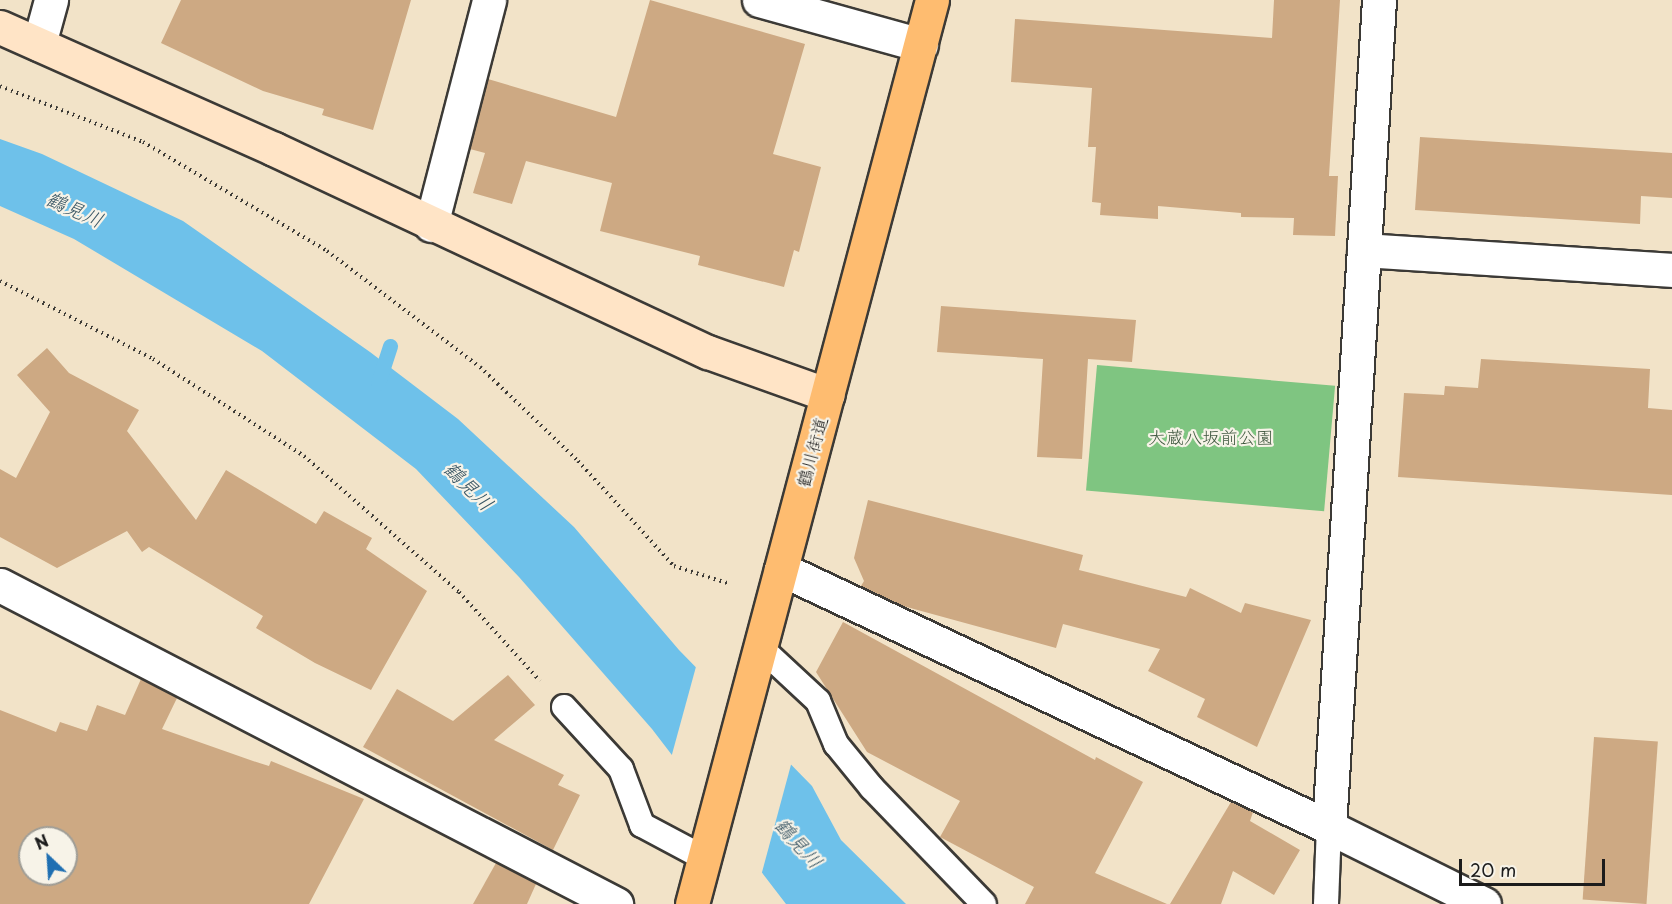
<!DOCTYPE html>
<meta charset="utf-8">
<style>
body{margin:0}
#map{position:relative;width:1672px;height:904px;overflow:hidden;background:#f2e3c8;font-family:"Playpen Sans","Klee One",sans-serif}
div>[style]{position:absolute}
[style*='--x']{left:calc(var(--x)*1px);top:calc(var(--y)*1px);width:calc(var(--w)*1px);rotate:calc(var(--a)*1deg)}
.green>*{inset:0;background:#7fc581;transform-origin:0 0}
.water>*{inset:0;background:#6ec1ea}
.pier>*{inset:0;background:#f2e3c8}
.stream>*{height:15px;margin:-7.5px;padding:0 7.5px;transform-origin:7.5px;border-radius:7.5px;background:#6ec1ea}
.building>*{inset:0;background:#cda983;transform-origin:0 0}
.path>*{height:4px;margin-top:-2px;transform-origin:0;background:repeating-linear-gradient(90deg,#3c3a36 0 1.5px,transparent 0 6px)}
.roads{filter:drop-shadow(2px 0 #3c3a36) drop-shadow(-2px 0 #3c3a36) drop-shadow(0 2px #3c3a36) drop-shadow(0 -2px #3c3a36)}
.lane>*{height:24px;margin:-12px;padding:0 12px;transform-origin:12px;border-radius:12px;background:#fff}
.street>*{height:33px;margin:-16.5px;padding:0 16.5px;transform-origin:16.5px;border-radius:16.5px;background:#fff}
.secondary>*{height:33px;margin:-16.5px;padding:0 16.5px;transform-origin:16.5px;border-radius:16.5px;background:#ffe4c6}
.primary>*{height:33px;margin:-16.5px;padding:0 16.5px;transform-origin:16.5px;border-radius:16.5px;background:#febc70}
span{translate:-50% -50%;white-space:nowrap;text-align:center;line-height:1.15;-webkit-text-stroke:4.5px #f7f3e8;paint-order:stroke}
.park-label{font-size:18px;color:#3f573f}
.street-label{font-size:18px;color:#1c1c1c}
.water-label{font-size:20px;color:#395664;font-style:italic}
.north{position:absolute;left:18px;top:826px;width:60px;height:60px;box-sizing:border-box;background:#f7f3e8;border:2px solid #9f9d96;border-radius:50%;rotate:335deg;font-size:16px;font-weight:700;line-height:24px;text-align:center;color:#1c1c1c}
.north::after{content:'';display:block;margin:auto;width:21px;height:27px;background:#1f6fb2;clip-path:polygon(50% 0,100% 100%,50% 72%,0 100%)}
.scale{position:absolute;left:1459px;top:859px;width:146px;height:27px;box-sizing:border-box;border:3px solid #1c1c1c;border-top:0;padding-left:8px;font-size:18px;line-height:21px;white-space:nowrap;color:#1c1c1c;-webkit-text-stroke:4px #f7f3e8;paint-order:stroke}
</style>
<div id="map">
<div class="green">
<i style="left:1097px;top:365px;width:239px;height:126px;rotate:5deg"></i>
</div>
<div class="water">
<i style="clip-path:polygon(0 139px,42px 154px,183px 221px,370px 352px,458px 419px,574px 527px,679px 650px,812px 786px,841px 840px,906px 904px,786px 904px,652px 729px,519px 577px,416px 469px,262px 351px,74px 239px,0 206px)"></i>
</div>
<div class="pier">
<i style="clip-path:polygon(697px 663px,792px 761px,761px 876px,671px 758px)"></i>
</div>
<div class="stream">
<i style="--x:378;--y:383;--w:39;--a:-72"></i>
</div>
<div class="building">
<i style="clip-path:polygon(181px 0,411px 0,373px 130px,322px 115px,324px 109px,263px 91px,161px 43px)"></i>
<i style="clip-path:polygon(650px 0,805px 44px,773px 154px,821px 167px,799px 252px,794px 250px,784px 287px,698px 265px,700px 256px,600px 231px,612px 183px,526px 161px,512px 204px,473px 193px,485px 153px,470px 149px,488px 79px,616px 117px)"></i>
<i style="clip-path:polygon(1274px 0,1340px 0,1329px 176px,1338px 176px,1335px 236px,1293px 235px,1294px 218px,1241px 217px,1241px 213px,1158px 206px,1158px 219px,1100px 215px,1101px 203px,1092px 202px,1096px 147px,1088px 147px,1092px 88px,1011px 82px,1015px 19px,1272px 38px)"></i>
<i style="clip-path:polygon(1420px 137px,1672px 153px,1672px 198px,1641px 196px,1640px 224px,1415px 210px)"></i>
<i style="clip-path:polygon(941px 306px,1136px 320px,1132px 362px,1088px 359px,1082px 459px,1037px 457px,1043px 359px,937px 352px)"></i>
<i style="clip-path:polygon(47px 348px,69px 373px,139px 410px,127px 431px,196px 520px,226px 470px,316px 524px,324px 511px,372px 538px,366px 549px,427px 591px,371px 690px,315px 663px,256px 628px,263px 616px,149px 547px,142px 552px,127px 531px,57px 568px,0 537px,0 469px,16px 478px,50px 412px,17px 375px)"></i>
<i style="clip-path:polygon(1481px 359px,1650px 369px,1648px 408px,1672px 410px,1672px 495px,1398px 477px,1404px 393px,1444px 395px,1445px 386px,1478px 388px)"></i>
<i style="clip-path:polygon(868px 500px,1083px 555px,1079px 570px,1186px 597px,1190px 588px,1241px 613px,1245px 603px,1311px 620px,1257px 747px,1197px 717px,1205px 699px,1148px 671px,1160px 649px,1063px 624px,1056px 648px,903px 606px,861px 586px,864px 581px,854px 558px)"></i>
<i style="clip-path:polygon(843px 622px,1095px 760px,1096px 757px,1143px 782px,1095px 873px,1167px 904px,1025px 904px,1034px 887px,940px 837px,960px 801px,867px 752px,816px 672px)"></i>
<i style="clip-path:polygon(508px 675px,535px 705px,494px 740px,564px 775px,558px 785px,580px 795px,553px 850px,363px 747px,397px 689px,453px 721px)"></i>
<i style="clip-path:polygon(evenodd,141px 679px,177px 698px,162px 729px,253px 761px,269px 766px,271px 761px,364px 799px,309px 904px,0 904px,0 710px,56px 732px,60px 722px,87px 731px,97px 705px,125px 715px,141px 679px,30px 838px,66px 838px,66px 874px,30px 874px,30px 838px)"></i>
<i style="left:1594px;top:737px;width:64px;height:163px;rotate:4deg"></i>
<i style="clip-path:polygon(1231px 802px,1253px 812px,1250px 821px,1300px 850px,1274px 895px,1233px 871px,1221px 904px,1170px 904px)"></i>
<i style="clip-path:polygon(496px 863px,536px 884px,527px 904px,473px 904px)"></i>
</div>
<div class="path">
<i style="--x:0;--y:86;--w:154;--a:21.4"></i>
<i style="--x:143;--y:142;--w:214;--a:30.6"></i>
<i style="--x:327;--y:251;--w:192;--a:37.2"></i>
<i style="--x:480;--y:367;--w:136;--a:43.8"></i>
<i style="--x:578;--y:461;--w:142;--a:47.6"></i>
<i style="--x:674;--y:566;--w:56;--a:17.8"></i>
<i style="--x:0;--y:281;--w:172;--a:27"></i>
<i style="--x:153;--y:359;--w:179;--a:32.7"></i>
<i style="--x:304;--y:456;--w:206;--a:41.3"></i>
<i style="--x:459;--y:592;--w:120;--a:47.7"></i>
</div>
<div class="roads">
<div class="lane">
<i style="--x:761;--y:648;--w:78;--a:42.9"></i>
<i style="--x:818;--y:701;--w:47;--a:67.3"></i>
<i style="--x:836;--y:744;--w:57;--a:50.7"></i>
<i style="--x:872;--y:788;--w:161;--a:46"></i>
<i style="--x:564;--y:707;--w:84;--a:47.4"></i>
<i style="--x:621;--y:769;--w:60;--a:69.4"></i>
<i style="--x:642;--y:825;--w:70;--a:28"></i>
<i style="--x:1326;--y:904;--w:77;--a:-87.8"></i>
</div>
<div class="street">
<i style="--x:759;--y:0;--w:168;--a:15.5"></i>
<i style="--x:39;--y:44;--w:46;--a:-74.7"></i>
<i style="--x:431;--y:225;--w:232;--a:-75.5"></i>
<i style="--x:1364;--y:250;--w:309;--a:3.7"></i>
<i style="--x:781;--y:569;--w:606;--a:25.21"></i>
<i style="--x:1329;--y:827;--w:173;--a:26.4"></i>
<i style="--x:0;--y:585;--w:694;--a:27.38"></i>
<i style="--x:1329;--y:827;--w:829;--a:-86.54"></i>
</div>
<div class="secondary">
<i style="--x:0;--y:27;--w:300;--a:24"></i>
<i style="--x:274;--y:149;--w:479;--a:25.1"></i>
<i style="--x:708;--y:352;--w:127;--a:19.7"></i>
</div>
<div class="primary">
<i style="--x:692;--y:904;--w:935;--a:-75.13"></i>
</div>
</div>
<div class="park-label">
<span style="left:1211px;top:437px">大蔵八坂前公園</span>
</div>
<div class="street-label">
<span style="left:812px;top:452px;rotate:-75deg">鶴川街道</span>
</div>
<div class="water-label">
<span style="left:75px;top:209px;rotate:24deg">鶴見川</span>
<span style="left:469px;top:486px;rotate:45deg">鶴見川</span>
<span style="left:799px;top:843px;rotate:48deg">鶴見川</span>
</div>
<div class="north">N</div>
<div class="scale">20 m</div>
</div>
